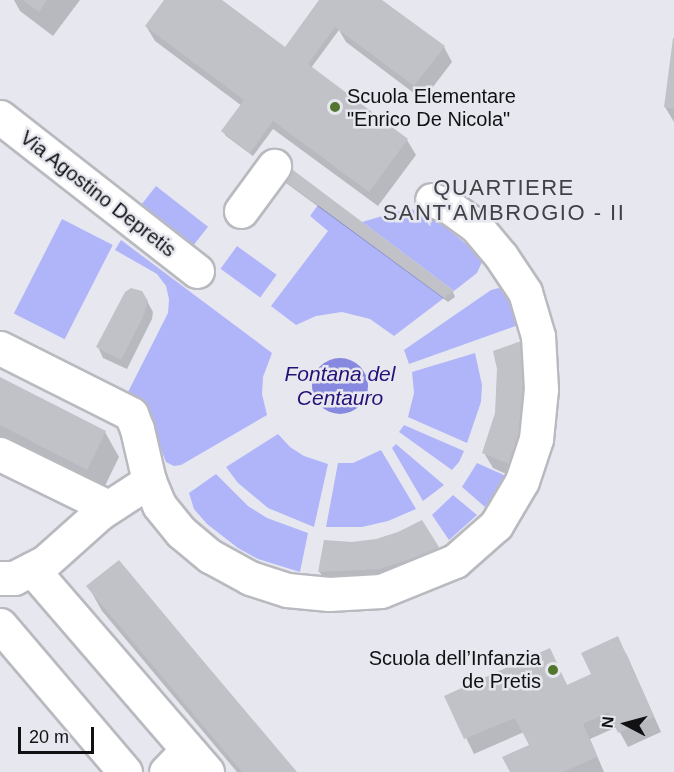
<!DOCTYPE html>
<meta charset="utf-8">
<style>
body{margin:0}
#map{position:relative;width:674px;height:772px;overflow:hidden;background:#e7e8ef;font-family:Arial,sans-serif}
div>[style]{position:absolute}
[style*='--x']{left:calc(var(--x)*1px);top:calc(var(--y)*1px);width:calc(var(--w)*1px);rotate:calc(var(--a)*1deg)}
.green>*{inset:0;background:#b0b5fa;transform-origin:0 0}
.water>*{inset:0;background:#8689df}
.round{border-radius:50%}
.shadow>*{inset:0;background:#0003}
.building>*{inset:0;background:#c1c2c8}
.roads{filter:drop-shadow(2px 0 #b9bac0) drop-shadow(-2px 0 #b9bac0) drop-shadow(0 2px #b9bac0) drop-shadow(0 -2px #b9bac0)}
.minor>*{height:33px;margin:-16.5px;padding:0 16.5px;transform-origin:16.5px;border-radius:16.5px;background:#fff}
.dots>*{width:16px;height:16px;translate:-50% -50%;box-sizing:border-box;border:3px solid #e7e8ef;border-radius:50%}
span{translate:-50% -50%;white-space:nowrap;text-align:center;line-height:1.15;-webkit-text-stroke:5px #e7e8ef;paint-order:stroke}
.poi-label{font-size:20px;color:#111114}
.left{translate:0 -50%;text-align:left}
.right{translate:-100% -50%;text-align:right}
.street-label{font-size:20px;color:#111114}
.water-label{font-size:21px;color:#261077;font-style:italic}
.quarter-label{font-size:22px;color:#414247;letter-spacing:1.5px}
.north{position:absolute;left:596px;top:694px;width:60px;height:60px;-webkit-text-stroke:4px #e7e8ef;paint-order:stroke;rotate:276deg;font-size:16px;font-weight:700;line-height:24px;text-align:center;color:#111114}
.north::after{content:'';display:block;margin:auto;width:21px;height:27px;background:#111114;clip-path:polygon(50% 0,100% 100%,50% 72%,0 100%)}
.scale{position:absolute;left:18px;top:727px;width:76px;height:27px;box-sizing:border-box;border:3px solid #111114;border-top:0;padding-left:8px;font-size:18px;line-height:21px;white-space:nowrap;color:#111114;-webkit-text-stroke:4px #e7e8ef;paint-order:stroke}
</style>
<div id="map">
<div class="green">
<i style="left:156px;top:186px;width:66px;height:23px;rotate:38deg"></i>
<i style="clip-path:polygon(318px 205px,444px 298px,394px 336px,370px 319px,342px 312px,316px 316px,296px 325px,271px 306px,328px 231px,310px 216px)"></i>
<i style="clip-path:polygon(410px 208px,444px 226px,481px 256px,482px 262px,477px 273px,454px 291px,362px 222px)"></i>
<i style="left:62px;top:219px;width:57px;height:106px;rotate:27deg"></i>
<i style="clip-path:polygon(121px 240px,272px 353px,263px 377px,262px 394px,267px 415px,181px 465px,174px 466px,166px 462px,153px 429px,127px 394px,168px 313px,169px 299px,166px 286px,157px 274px,115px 250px)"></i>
<i style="left:237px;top:246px;width:49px;height:28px;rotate:36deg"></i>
<i style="clip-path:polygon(499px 288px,506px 291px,521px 324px,409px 364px,404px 350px,491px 290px)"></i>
<i style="clip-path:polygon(475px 353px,482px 385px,481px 402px,467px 443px,408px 417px,414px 393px,412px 372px)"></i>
<i style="clip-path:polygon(404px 425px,464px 451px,459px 462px,452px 470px,399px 432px)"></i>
<i style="clip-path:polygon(278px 434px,290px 447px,304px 456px,328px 464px,314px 527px,268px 508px,238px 483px,226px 467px)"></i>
<i style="clip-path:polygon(396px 444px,444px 485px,423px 501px,392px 448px)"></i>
<i style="clip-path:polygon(381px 450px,416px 509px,388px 521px,362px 527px,326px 527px,338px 463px,353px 463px)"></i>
<i style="clip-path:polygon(477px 463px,506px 476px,485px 507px,462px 487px)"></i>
<i style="clip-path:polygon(216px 474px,248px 506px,267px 518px,308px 533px,300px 572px,258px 559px,238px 548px,207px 524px,194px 509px,189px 493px)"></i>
<i style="clip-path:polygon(453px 495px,477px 515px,449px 540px,432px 515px)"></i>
</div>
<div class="water">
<i class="round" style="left:312px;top:358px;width:56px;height:56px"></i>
</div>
<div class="shadow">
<i style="clip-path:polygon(14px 0,80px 0,53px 36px,20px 11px)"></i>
<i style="clip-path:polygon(166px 0,220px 0,285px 49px,321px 0,380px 0,444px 47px,452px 62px,423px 100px,346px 42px,339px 30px,311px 68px,407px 140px,416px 155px,378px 206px,273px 129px,253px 156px,226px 136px,223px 132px,242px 106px,155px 41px,146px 26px)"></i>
<i style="clip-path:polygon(674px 39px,674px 122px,665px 107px)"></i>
<i style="clip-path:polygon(289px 169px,453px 292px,455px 297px,448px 302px,286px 183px,283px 178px)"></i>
<i style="clip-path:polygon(147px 301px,153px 312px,152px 319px,127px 369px,103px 358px,98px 347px)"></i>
<i style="clip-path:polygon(0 378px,105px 432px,119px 457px,101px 494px,0 442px)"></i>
<i style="clip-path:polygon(497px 413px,519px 480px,493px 468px,484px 453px)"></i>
<i style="clip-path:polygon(399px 534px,438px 547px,446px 562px,328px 586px,319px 571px,352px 543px,376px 541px)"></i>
<i style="clip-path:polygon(88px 586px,295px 772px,237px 772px,102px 611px)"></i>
<i style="clip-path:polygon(549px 650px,568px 687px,593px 675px,626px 653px,661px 732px,628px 747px,617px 727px,590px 739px,604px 772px,511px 772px,531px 746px,524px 732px,474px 754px,446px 697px)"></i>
</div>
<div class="building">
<i style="clip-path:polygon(23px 0,47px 0,39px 12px)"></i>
<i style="clip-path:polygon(164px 0,222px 0,285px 47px,319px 0,382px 0,445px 46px,414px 86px,335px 27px,308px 64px,408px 139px,369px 192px,273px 121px,250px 153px,221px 131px,244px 100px,145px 26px)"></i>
<i style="clip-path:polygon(673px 38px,674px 38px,674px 109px,664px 107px)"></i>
<i style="clip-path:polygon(289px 167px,454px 291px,444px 298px,281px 178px)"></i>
<i style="clip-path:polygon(131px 288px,142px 291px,148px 301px,143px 317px,121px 360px,96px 347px,125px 292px)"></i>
<i style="clip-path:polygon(521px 341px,525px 359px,525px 420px,511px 465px,482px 453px,495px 413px,497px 369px,493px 351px)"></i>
<i style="clip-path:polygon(0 377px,106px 431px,87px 470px,0 425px)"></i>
<i style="clip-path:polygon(422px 520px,439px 547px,422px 555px,380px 569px,318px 572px,324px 540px,352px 542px,376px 539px,398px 532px)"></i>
<i style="clip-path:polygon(119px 560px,194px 650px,297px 772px,242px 772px,86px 586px)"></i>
<i style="clip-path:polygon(618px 636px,654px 717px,618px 733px,609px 712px,583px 724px,597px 757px,563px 772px,510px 772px,502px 757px,529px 745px,515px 718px,464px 739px,444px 696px,550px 648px,567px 685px,591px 674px,581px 653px)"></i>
</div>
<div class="roads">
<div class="minor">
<i style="--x:0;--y:117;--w:250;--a:38"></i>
<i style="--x:241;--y:211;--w:56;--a:-53.7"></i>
<i style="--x:0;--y:348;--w:147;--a:26.7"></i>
<i style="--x:131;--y:414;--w:16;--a:68"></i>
<i style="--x:137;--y:429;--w:53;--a:77"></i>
<i style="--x:149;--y:481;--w:26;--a:67"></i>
<i style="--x:159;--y:505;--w:35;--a:51"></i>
<i style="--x:181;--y:532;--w:38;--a:40"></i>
<i style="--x:210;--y:556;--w:46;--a:28.8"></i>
<i style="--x:250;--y:578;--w:39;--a:18"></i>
<i style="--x:287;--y:590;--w:42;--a:5.4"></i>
<i style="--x:329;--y:594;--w:52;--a:-3.3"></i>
<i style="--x:381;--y:591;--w:80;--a:-22.1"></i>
<i style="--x:455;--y:561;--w:55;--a:-41.3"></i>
<i style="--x:496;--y:525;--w:51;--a:-59.4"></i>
<i style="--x:522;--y:481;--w:44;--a:-71.6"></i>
<i style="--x:536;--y:439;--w:50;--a:-84.3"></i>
<i style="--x:541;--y:389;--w:53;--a:-93.2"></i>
<i style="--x:538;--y:336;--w:46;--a:-106.5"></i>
<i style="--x:525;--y:292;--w:43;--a:-123.7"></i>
<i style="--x:501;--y:256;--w:38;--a:-130"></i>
<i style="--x:477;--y:227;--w:36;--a:-144"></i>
<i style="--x:448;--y:206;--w:17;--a:-159"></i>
<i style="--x:0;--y:454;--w:120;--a:26.1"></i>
<i style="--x:32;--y:569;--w:268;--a:49.2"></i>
<i style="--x:0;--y:578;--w:14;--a:0"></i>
<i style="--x:14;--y:578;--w:34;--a:-27"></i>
<i style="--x:44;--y:563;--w:75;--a:-41.8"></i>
<i style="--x:100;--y:513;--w:59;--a:-33.1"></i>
<i style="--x:0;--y:625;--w:193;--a:49.6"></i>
<i style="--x:166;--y:772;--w:30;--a:-46"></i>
</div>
</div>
<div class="dots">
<i style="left:335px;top:107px;background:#53762e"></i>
<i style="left:553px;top:670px;background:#53762e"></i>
</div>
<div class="poi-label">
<span class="left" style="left:347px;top:108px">Scuola Elementare<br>"Enrico De Nicola"</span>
<span class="right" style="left:541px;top:670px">Scuola dell’Infanzia<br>de Pretis</span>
</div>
<div class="street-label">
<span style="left:98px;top:194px;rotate:38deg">Via Agostino Depretis</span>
</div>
<div class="water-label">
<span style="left:340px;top:386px">Fontana del<br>Centauro</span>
</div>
<div class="quarter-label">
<span style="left:504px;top:200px">QUARTIERE<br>SANT'AMBROGIO - II</span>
</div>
<div class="north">N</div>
<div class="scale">20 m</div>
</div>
